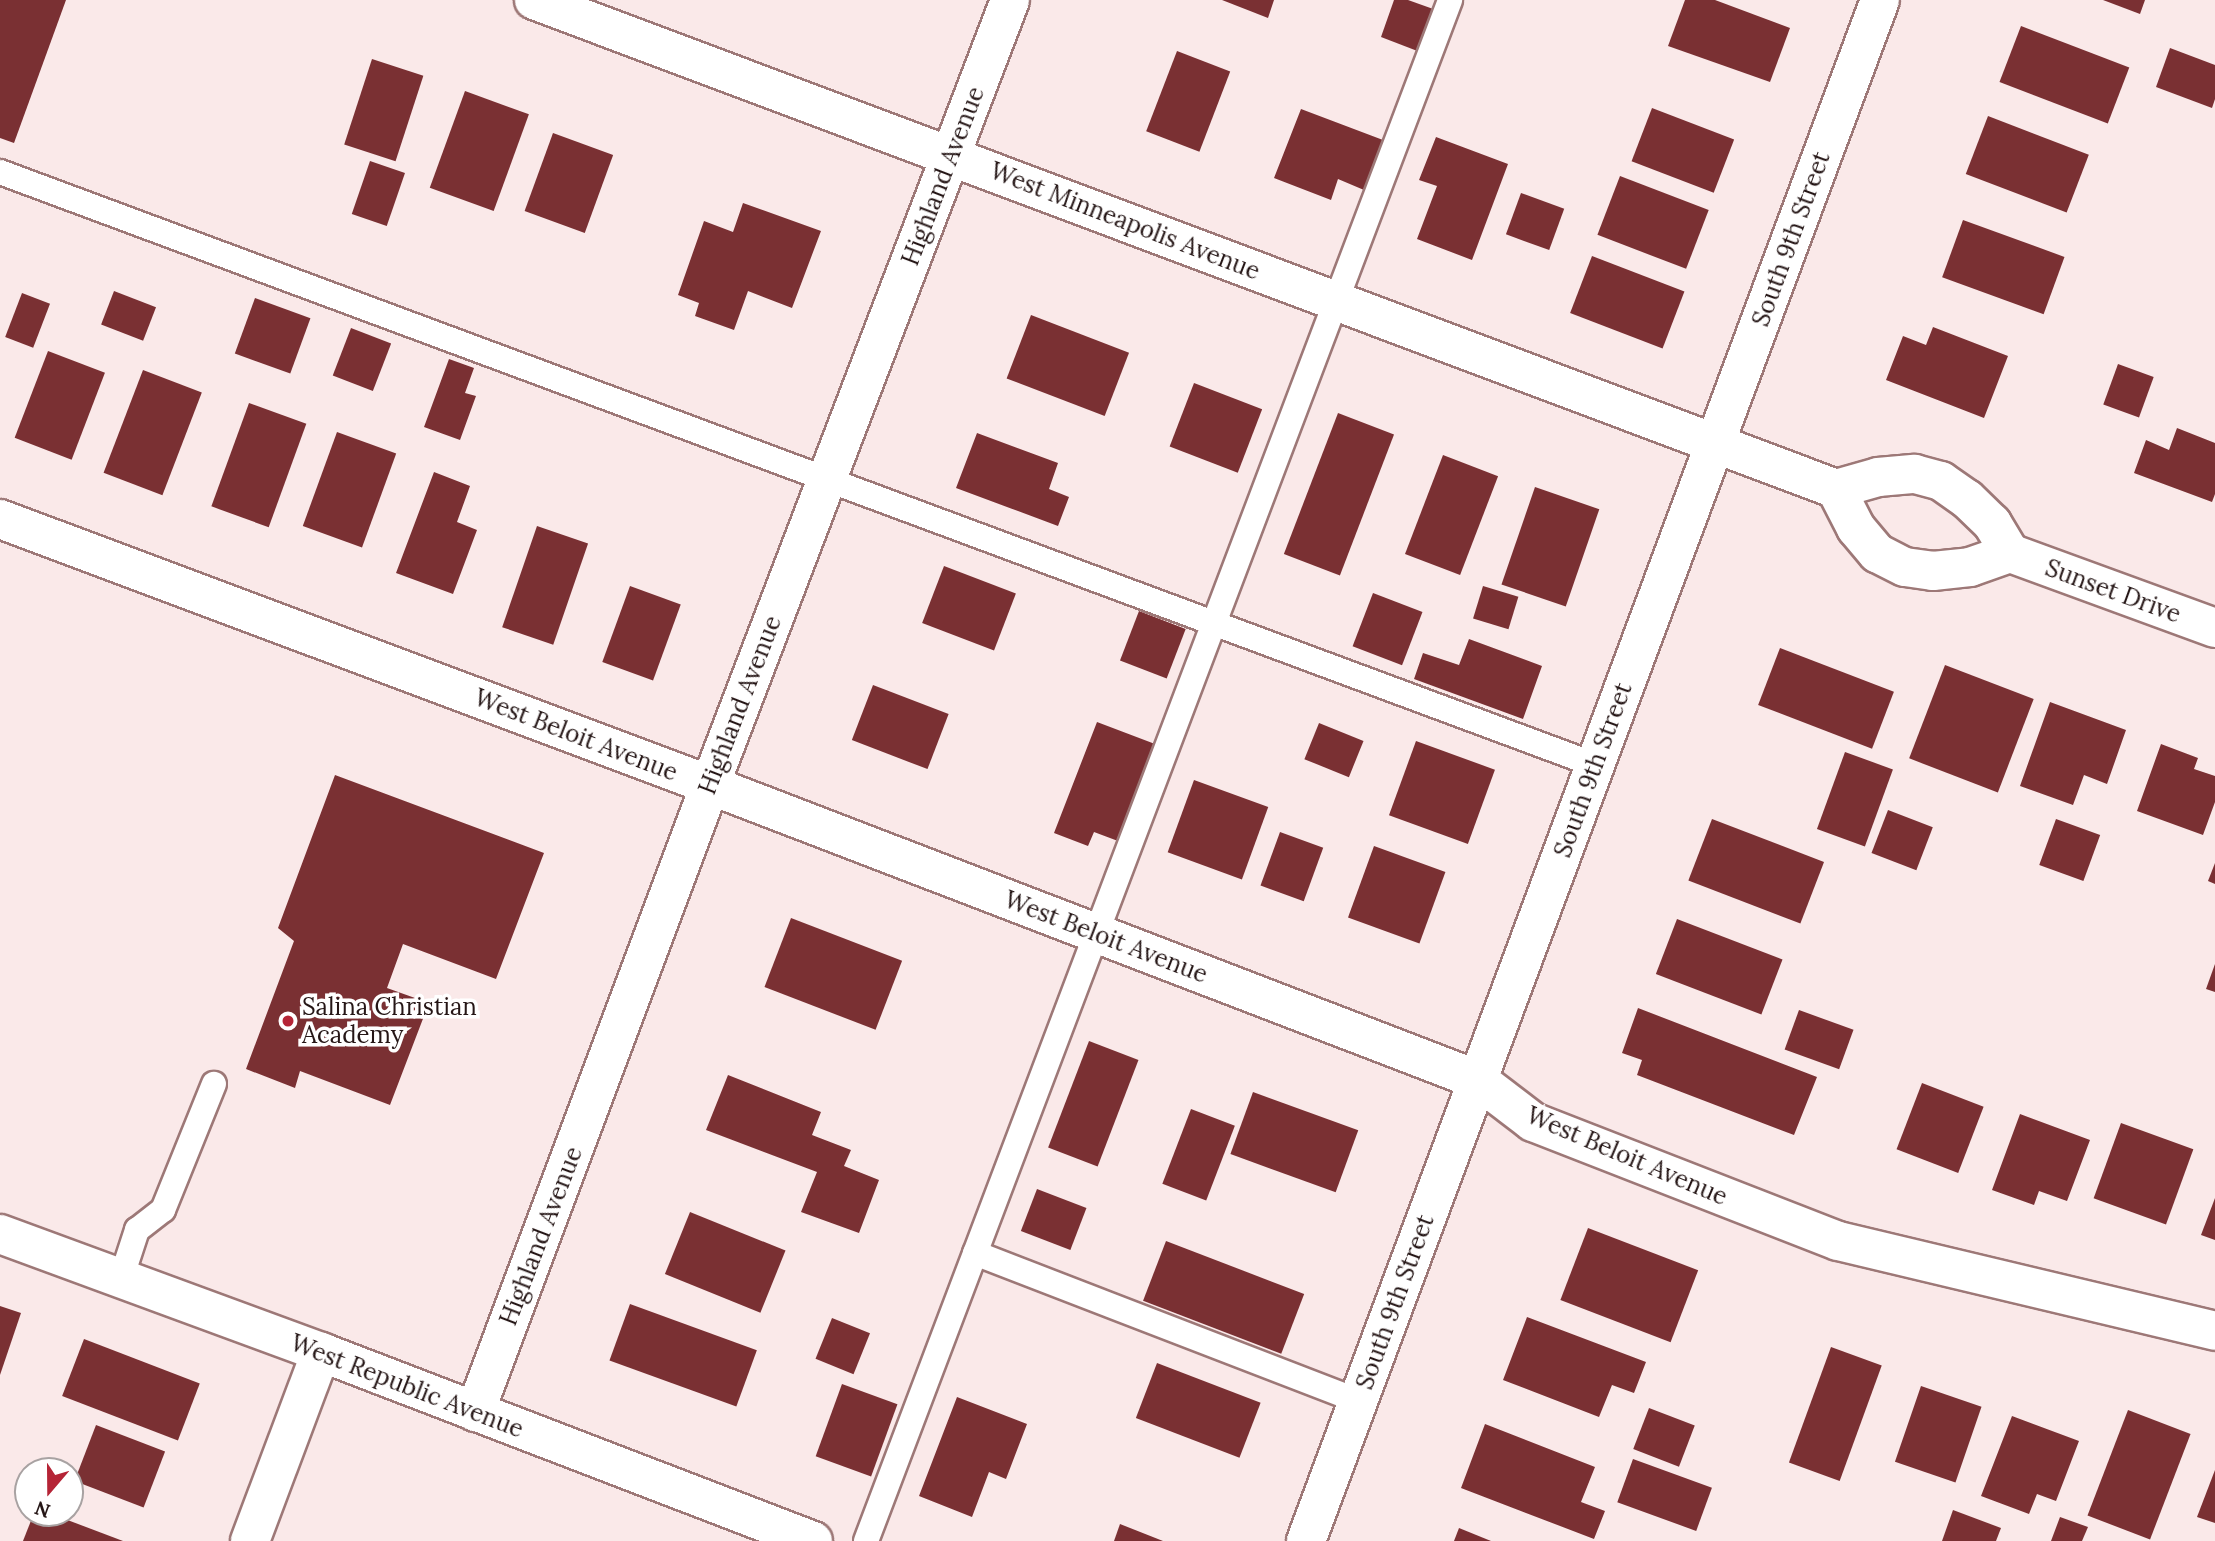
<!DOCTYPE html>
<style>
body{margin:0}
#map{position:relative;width:2215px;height:1541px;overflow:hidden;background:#fae9e9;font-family:Lora,serif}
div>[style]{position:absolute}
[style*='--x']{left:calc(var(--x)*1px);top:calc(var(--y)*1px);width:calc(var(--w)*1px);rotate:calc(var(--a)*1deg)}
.building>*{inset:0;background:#7a3033;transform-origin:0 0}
.roads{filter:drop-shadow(2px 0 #9d7877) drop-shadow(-2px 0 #9d7877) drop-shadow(0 2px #9d7877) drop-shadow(0 -2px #9d7877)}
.lane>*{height:24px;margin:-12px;padding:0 12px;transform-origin:12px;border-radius:12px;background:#fff}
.street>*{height:38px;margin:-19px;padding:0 19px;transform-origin:19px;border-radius:19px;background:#fff}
.secondary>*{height:38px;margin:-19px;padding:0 19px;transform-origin:19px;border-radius:19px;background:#fff}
.primary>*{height:38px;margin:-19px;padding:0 19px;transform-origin:19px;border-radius:19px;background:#fff}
.dots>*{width:19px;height:19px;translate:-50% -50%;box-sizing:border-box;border:4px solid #fff;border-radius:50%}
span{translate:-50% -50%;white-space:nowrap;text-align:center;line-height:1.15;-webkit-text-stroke:7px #fff;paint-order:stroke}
.street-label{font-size:24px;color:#251616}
.poi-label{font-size:24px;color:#251616}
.left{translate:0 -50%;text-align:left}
.north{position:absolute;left:14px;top:1457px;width:70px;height:70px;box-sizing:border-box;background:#fff;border:2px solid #a8a2a2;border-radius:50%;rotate:200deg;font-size:19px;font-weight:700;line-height:28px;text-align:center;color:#251616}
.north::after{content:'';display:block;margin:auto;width:24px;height:32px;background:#b52436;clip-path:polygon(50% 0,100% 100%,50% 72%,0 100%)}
</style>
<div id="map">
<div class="building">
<i style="clip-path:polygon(0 0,66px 0,14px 143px,0 138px)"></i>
<i style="clip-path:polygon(1222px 0,1274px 0,1268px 18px)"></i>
<i style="clip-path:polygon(1394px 0,1408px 0,1436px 10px,1420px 52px,1381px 37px)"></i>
<i style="clip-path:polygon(1685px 0,1715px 0,1790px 28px,1770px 82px,1668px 46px)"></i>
<i style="clip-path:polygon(2103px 0,2145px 0,2140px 14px)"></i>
<i style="left:2021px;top:26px;width:116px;height:60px;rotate:21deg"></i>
<i style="clip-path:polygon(2170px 48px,2215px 65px,2215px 99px,2212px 108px,2156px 87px)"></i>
<i style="left:1177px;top:51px;width:57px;height:86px;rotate:21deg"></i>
<i style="left:372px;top:59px;width:54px;height:90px;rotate:18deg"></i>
<i style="left:465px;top:91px;width:68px;height:103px;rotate:20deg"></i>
<i style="left:1652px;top:108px;width:88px;height:57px;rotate:21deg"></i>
<i style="clip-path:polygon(1301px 109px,1383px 140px,1364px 190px,1338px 179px,1331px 200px,1274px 178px)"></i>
<i style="left:1988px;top:116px;width:108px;height:62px;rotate:21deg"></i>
<i style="left:553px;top:133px;width:64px;height:83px;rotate:20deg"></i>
<i style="clip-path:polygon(1436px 137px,1508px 164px,1472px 260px,1417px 239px,1437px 186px,1419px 180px)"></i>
<i style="left:370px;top:161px;width:37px;height:56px;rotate:19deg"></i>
<i style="left:1620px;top:176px;width:95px;height:63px;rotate:21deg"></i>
<i style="left:1521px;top:193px;width:46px;height:44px;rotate:20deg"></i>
<i style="clip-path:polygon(743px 203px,821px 231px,792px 308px,748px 291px,734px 330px,695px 316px,699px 303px,678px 295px,704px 221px,733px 232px)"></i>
<i style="left:1963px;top:220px;width:108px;height:61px;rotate:20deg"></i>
<i style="left:1592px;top:256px;width:99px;height:61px;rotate:21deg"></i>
<i style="left:114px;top:291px;width:45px;height:36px;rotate:21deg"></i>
<i style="left:22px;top:293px;width:30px;height:47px;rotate:21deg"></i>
<i style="left:255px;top:298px;width:59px;height:59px;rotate:20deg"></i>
<i style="left:1031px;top:315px;width:105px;height:68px;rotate:21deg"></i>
<i style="clip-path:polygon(1933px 327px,2008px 356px,1984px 418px,1886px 380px,1903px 336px,1926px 345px)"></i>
<i style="left:351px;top:328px;width:43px;height:51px;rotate:21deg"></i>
<i style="left:48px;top:351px;width:61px;height:93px;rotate:21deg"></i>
<i style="clip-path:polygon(449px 359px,474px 368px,465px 393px,476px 396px,460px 440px,424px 427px)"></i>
<i style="left:2118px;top:364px;width:38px;height:43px;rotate:20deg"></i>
<i style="left:143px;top:370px;width:63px;height:110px;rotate:21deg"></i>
<i style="left:1194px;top:383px;width:73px;height:68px;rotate:21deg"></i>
<i style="left:249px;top:403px;width:61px;height:110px;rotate:20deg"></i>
<i style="left:1338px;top:413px;width:60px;height:151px;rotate:21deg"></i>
<i style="clip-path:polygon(2177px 428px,2215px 443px,2215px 494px,2212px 502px,2134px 473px,2146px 440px,2169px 450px)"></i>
<i style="left:337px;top:432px;width:63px;height:100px;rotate:20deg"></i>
<i style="clip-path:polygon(977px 433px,1058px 463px,1049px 489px,1069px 497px,1058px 526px,956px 488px)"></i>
<i style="left:1443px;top:455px;width:59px;height:106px;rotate:21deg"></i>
<i style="clip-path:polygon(434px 472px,470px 486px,457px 522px,477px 530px,453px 594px,396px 573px)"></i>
<i style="left:1535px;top:487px;width:68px;height:103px;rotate:19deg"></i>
<i style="left:537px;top:526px;width:54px;height:107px;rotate:19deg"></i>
<i style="left:944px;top:566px;width:77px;height:61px;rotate:21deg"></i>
<i style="left:630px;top:586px;width:54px;height:81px;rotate:20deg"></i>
<i style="left:1483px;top:586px;width:37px;height:34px;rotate:17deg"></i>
<i style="left:1373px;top:593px;width:53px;height:57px;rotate:21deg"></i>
<i style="left:1139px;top:611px;width:50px;height:53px;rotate:21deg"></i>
<i style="clip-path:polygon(1469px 639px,1542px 666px,1523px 719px,1414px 679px,1423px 653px,1459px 665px)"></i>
<i style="left:1780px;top:648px;width:122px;height:61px;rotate:21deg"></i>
<i style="left:1945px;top:665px;width:95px;height:100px;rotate:21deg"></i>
<i style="left:873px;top:685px;width:81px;height:59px;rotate:21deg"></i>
<i style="clip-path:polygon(2050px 702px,2126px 730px,2107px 784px,2084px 775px,2073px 805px,2020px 786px)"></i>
<i style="clip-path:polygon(1097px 722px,1155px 744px,1118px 841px,1094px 832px,1088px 846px,1054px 833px)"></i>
<i style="left:1319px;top:723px;width:48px;height:39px;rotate:22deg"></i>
<i style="left:1416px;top:741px;width:84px;height:79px;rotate:20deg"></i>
<i style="clip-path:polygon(2161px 744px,2198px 758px,2194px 769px,2215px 776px,2215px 802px,2203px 835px,2137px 811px)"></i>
<i style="left:1845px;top:752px;width:51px;height:82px;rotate:20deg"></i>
<i style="clip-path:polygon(335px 775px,544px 853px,496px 979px,403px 944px,387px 988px,429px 1003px,390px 1105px,300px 1071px,295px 1088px,246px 1069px,294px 941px,278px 928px)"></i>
<i style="left:1194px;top:780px;width:79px;height:77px;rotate:20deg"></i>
<i style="left:1888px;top:810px;width:48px;height:46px;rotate:21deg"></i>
<i style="left:1712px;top:819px;width:120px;height:66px;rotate:21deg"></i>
<i style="left:2056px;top:819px;width:47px;height:49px;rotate:20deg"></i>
<i style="left:1280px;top:832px;width:46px;height:57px;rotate:20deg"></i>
<i style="left:1374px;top:846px;width:76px;height:76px;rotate:20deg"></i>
<i style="clip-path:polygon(2215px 863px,2215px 884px,2208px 881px)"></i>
<i style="left:791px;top:918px;width:119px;height:74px;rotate:21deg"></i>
<i style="left:1677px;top:919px;width:113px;height:59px;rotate:21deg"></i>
<i style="clip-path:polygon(2215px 964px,2215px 992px,2206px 989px)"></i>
<i style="clip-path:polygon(1638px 1008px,1817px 1077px,1794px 1135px,1637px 1075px,1642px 1060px,1622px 1053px)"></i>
<i style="left:1799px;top:1010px;width:58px;height:42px;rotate:20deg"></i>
<i style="left:1089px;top:1041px;width:53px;height:114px;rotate:21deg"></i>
<i style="clip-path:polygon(728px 1075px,821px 1112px,812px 1135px,851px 1150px,844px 1166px,879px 1180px,859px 1233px,801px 1212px,817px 1172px,706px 1130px)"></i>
<i style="left:1922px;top:1083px;width:66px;height:71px;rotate:21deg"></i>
<i style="left:1253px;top:1092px;width:112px;height:66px;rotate:20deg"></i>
<i style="left:1191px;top:1109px;width:47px;height:80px;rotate:21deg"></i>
<i style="clip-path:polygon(2020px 1114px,2090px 1140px,2067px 1201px,2039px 1191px,2034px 1205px,1992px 1190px)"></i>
<i style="left:2121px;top:1123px;width:77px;height:80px;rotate:20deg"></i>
<i style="left:1037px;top:1189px;width:53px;height:45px;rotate:21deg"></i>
<i style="clip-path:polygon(2215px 1198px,2215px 1240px,2201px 1235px)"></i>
<i style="left:690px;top:1212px;width:103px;height:67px;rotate:22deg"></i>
<i style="left:1588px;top:1228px;width:118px;height:77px;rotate:21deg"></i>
<i style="left:1166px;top:1241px;width:148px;height:64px;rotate:21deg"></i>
<i style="left:630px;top:1304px;width:135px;height:60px;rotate:20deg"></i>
<i style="clip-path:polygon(0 1306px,21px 1313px,0 1375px)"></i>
<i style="clip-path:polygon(1527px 1317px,1646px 1362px,1634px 1393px,1612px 1385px,1599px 1417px,1503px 1380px)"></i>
<i style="left:832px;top:1318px;width:41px;height:44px;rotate:22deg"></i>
<i style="left:84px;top:1339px;width:124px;height:61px;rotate:21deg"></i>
<i style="left:1831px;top:1347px;width:54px;height:123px;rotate:20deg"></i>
<i style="left:1157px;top:1363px;width:111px;height:59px;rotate:21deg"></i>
<i style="left:842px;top:1384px;width:59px;height:77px;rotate:20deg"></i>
<i style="left:1921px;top:1386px;width:64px;height:80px;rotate:19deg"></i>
<i style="clip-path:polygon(957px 1397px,1027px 1424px,1006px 1479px,989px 1472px,972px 1517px,919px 1496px)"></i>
<i style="left:1649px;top:1408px;width:49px;height:44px;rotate:21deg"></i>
<i style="left:2128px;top:1410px;width:67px;height:113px;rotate:21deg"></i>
<i style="clip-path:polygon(2012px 1416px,2079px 1441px,2056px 1501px,2037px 1494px,2029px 1514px,1981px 1496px)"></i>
<i style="clip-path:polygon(1485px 1424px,1595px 1467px,1581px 1502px,1605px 1511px,1594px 1539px,1461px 1488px)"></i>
<i style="left:96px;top:1425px;width:74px;height:60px;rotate:21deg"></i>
<i style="left:1633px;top:1459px;width:84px;height:46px;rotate:20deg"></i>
<i style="clip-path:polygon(2215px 1470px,2215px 1523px,2197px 1517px)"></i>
<i style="clip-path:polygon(1953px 1510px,2001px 1528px,1996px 1541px,1942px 1541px)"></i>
<i style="clip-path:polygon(34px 1513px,49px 1513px,123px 1541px,23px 1541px)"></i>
<i style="clip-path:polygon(2060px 1517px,2088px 1527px,2082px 1541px,2051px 1541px)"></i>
<i style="clip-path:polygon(1120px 1524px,1163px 1541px,1114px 1541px)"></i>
<i style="clip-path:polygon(1459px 1528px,1491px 1541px,1454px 1541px)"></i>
</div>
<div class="roads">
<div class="lane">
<i style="--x:0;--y:172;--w:1702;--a:20.39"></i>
<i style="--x:975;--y:1253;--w:412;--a:21.1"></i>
<i style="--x:121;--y:1279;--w:52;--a:-71.9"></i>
<i style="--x:137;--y:1230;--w:33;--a:-38"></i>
<i style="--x:163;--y:1210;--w:136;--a:-68"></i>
<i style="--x:866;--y:1541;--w:1648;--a:-69.24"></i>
</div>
<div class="street">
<i style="--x:534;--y:0;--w:1391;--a:20.58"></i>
<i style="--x:1836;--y:489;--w:44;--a:-15.9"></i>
<i style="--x:1878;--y:477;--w:37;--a:-5"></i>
<i style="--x:1915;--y:474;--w:27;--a:15"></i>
<i style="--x:1941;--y:481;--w:32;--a:35"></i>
<i style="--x:1967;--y:499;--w:35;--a:44"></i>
<i style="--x:1992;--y:523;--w:35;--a:59"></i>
<i style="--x:2010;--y:553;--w:218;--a:20.1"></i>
<i style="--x:1836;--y:489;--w:44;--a:62.9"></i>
<i style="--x:1856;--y:528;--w:33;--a:50"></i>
<i style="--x:1877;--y:553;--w:31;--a:27"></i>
<i style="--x:1905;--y:567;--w:28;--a:8"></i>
<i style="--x:1933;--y:571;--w:37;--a:-6"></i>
<i style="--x:1970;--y:567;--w:42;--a:-19.3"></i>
<i style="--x:0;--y:519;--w:758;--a:20.54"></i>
<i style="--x:710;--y:785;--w:823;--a:21.01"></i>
<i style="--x:1478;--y:1080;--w:69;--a:37.4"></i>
<i style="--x:1533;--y:1122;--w:327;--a:21.3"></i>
<i style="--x:1838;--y:1241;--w:388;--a:13.4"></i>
<i style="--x:475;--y:1412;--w:670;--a:-69.45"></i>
<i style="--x:710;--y:785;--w:840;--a:-69.08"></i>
<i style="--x:250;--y:1541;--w:202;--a:-69.4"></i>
</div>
<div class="secondary">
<i style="--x:0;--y:1234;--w:342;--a:20.2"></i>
<i style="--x:321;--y:1352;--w:527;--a:21.01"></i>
</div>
<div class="primary">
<i style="--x:1306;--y:1541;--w:1644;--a:-69.57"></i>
</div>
</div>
<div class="dots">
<i style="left:288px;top:1021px;background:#b52436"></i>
</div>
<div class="street-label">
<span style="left:943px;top:176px;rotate:-69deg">Highland Avenue</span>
<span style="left:1125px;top:221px;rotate:21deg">West Minneapolis Avenue</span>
<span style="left:1791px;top:239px;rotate:-70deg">South 9th Street</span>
<span style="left:2113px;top:591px;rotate:20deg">Sunset Drive</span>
<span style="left:740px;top:705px;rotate:-69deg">Highland Avenue</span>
<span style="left:576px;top:735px;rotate:21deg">West Beloit Avenue</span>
<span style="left:1593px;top:770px;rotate:-70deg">South 9th Street</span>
<span style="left:1106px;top:937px;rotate:21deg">West Beloit Avenue</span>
<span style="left:1627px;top:1156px;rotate:23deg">West Beloit Avenue</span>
<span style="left:541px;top:1236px;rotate:-69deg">Highland Avenue</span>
<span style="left:1395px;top:1302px;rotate:-70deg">South 9th Street</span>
<span style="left:407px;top:1386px;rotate:21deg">West Republic Avenue</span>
</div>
<div class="poi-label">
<span class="left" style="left:302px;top:1021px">Salina Christian<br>Academy</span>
</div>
<div class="north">N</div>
</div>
